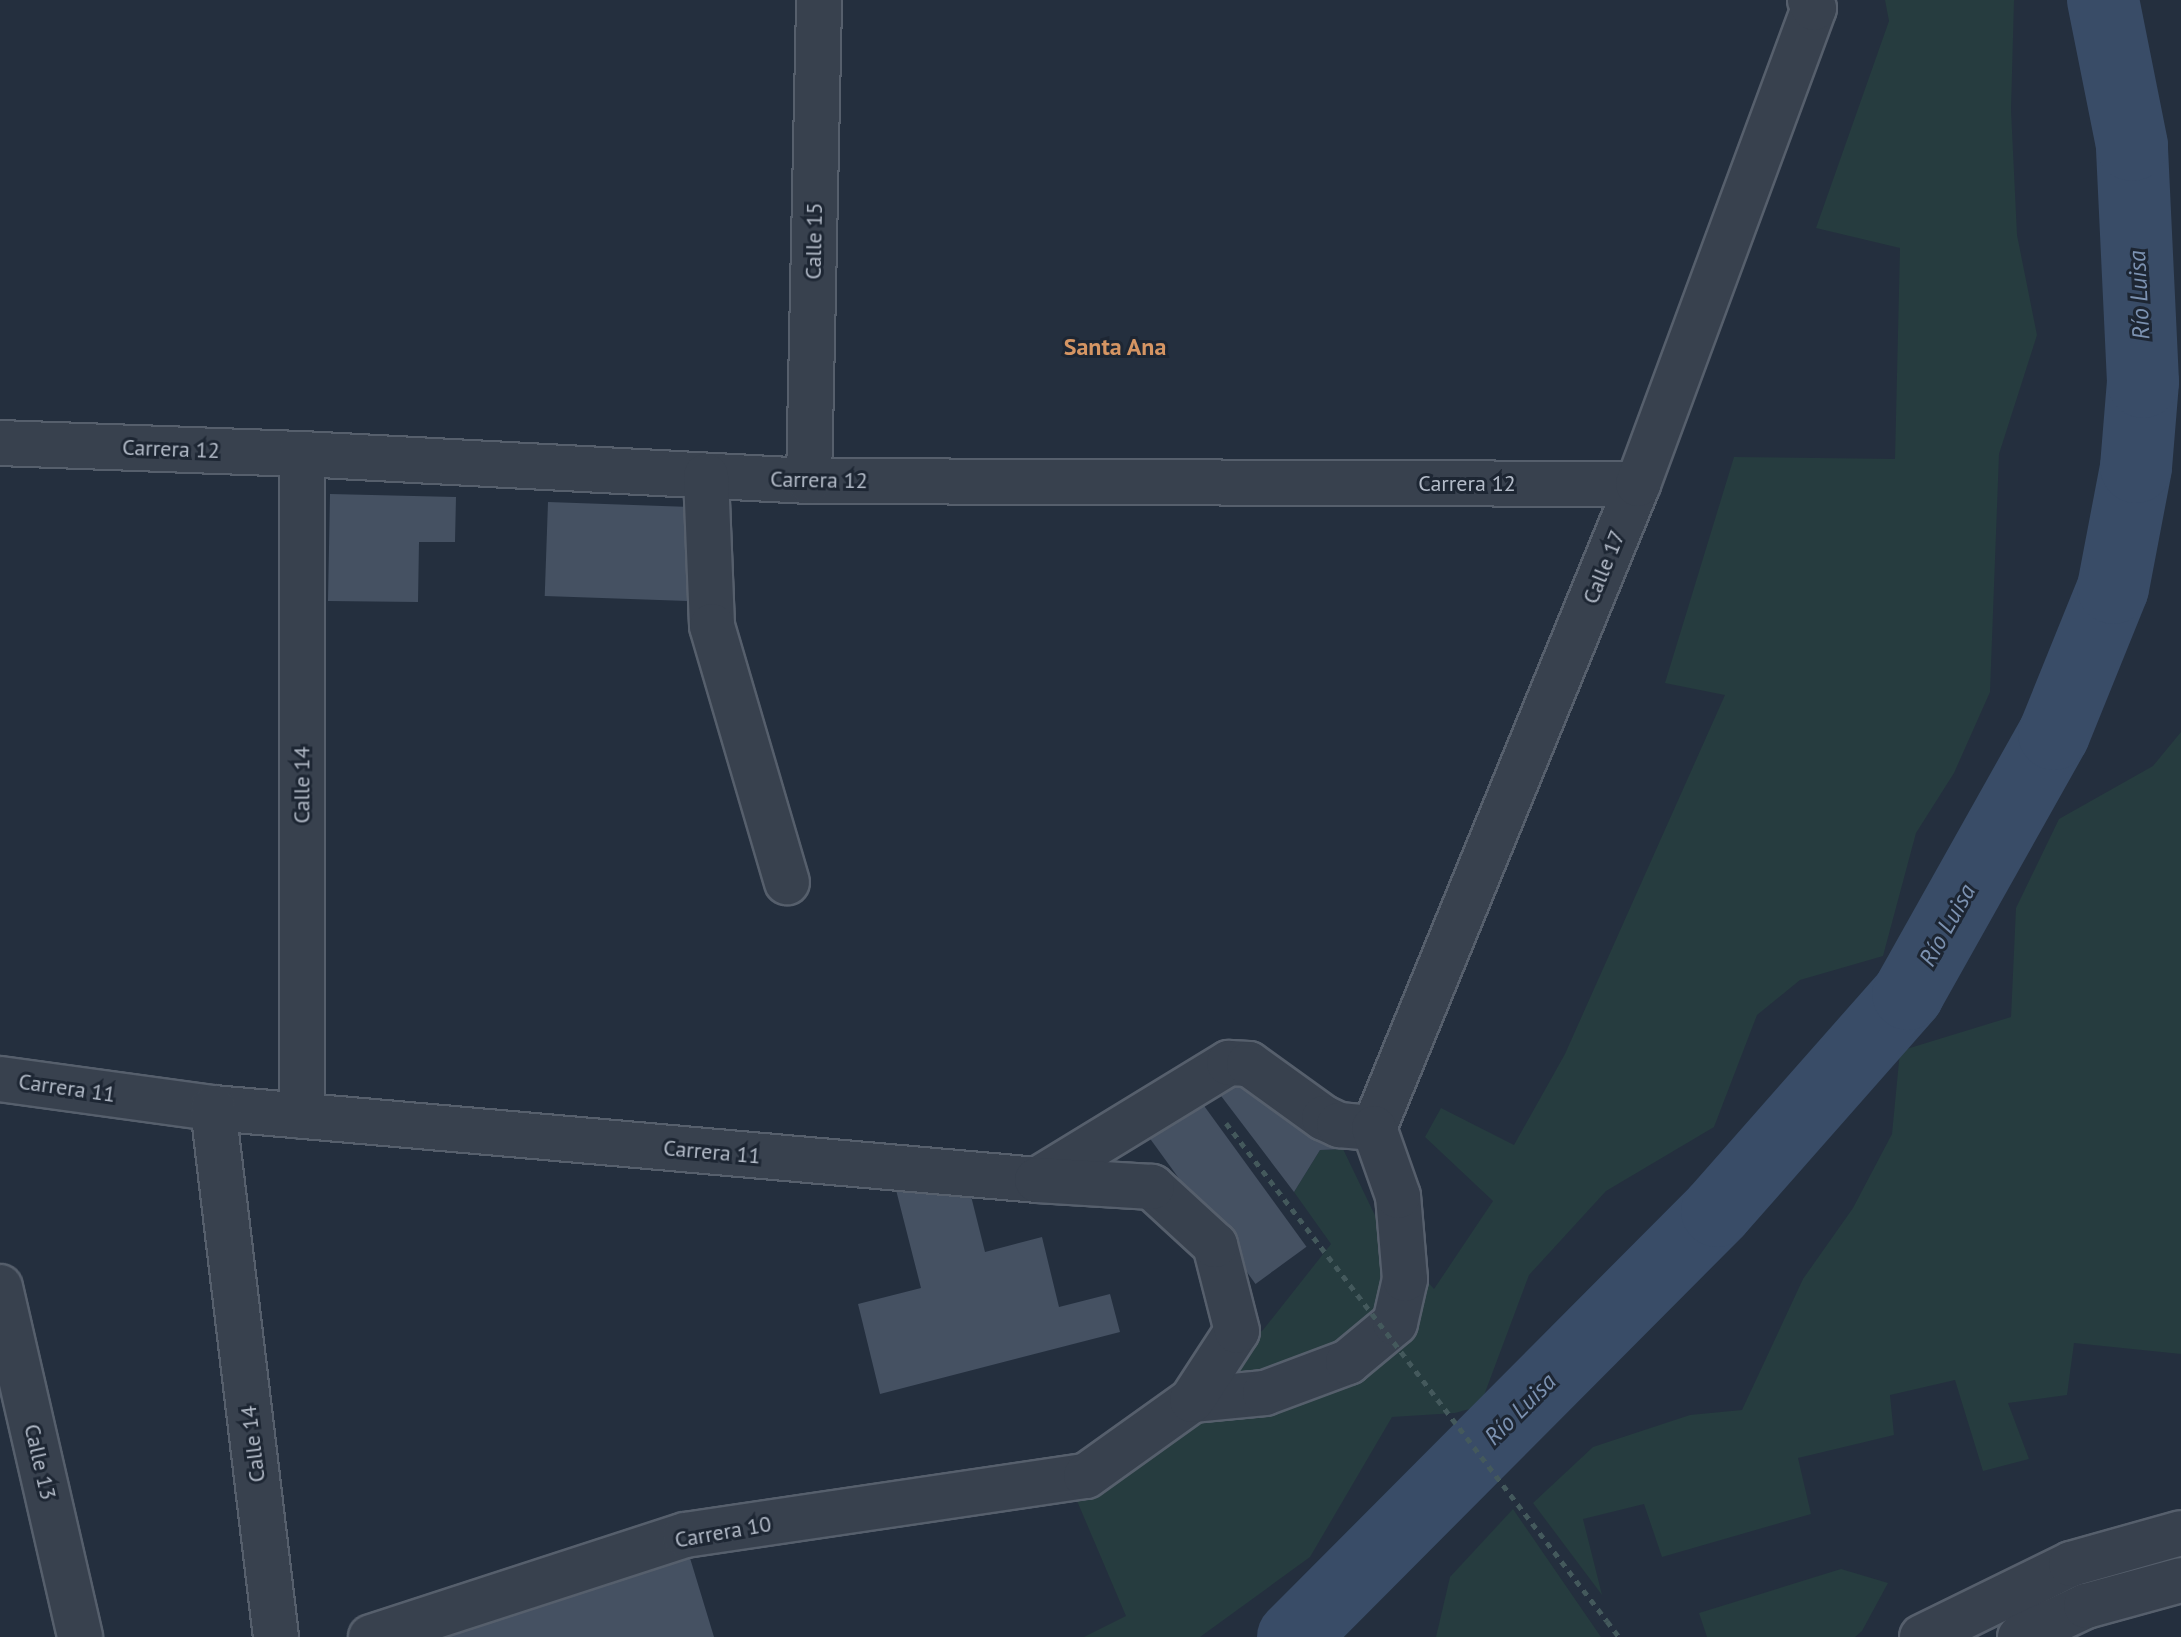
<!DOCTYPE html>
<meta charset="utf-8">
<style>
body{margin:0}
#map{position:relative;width:2181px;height:1637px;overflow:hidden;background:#242f3e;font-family:"PT Sans",sans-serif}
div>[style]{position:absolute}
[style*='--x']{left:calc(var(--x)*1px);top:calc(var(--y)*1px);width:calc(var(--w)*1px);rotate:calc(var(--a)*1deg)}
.green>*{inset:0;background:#263c3f}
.river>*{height:72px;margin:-36px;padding:0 36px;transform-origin:36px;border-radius:36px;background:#394c67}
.building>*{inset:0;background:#455162;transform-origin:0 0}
.path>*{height:5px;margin-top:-2.5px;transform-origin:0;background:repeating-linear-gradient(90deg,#44595c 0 6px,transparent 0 12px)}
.roads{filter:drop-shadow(2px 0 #565f6c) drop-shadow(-2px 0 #565f6c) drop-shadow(0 2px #565f6c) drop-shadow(0 -2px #565f6c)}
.minor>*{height:44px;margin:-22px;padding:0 22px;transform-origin:22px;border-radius:22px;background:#38414e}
.path-bridge>*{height:5px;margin-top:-2.5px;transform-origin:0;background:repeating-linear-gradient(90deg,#44595c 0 6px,transparent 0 12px)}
span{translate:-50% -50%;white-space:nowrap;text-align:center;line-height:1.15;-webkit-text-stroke:6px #1d2633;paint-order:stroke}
.street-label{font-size:22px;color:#b4bcc9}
.water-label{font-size:24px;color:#7c92b1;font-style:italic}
.neighbourhood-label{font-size:24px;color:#d59563;font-weight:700}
</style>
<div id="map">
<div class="green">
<i style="clip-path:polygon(1885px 0,2014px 0,2011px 110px,2017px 235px,2037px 335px,1999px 454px,1990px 692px,1954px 773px,1916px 833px,1883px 956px,1800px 980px,1757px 1015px,1714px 1127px,1606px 1191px,1529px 1275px,1480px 1406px,1455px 1413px,1392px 1417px,1310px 1557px,1200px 1637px,1084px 1637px,1126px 1616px,1066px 1475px,1263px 1330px,1331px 1244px,1294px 1192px,1320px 1150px,1343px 1149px,1382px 1230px,1434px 1289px,1493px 1201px,1425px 1137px,1441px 1108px,1514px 1145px,1565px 1054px,1725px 695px,1665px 683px,1734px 457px,1895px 459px,1900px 248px,1816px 228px,1889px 21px)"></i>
<i style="clip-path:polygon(2181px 732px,2181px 1354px,2074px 1343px,2067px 1395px,2008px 1403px,2029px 1459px,1983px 1471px,1955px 1380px,1890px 1395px,1894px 1435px,1798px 1458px,1811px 1514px,1662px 1557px,1644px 1504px,1583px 1519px,1602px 1595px,1533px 1503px,1593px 1447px,1690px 1415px,1742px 1410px,1803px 1279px,1853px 1208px,1892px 1134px,1900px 1051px,2011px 1017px,2016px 908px,2059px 819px,2153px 766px)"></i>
<i style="clip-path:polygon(1513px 1509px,1601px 1637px,1436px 1637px,1450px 1577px)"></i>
<i style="clip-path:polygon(1841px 1569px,1888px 1583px,1862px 1631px,1855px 1637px,1707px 1637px,1699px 1613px)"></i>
</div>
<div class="river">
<i style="--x:1293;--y:1637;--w:601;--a:-45.13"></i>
<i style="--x:1717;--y:1211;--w:289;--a:-48.6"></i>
<i style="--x:1908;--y:994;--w:298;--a:-60.7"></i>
<i style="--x:2054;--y:734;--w:157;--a:-68"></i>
<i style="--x:2113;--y:588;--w:123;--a:-79.2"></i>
<i style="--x:2136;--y:467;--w:85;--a:-85.3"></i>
<i style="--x:2143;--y:382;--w:237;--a:-92.7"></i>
<i style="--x:2132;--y:145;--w:148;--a:-101.3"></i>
</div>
<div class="building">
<i style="clip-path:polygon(330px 494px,456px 497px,455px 542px,419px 542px,418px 602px,328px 601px)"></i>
<i style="left:548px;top:502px;width:150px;height:94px;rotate:2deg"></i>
<i style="clip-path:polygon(1240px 1068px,1343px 1149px,1320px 1150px,1294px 1192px,1212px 1084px)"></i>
<i style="left:1186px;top:1081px;width:205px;height:63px;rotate:54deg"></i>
<i style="clip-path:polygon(964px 1168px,985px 1252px,1042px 1237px,1059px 1307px,1110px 1294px,1120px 1332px,880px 1394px,858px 1304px,921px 1288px,895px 1186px)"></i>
<i style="clip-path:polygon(690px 1558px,714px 1637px,379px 1637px,540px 1600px)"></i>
</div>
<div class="path">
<i style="--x:1607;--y:1621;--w:20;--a:53"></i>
</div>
<div class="roads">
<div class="minor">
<i style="--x:0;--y:443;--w:302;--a:2.1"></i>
<i style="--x:302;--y:454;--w:508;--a:3.05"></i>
<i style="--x:809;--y:481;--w:829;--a:0.21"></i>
<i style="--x:302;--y:454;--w:662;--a:90"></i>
<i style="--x:706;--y:476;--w:150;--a:87.7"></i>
<i style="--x:712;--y:626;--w:267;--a:73.7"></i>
<i style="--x:809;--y:481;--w:481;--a:-88.8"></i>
<i style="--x:0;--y:1079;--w:215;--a:7.8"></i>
<i style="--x:213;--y:1108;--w:827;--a:4.99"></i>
<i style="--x:1037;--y:1180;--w:225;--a:-31.4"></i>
<i style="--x:1229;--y:1063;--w:20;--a:3"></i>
<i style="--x:1249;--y:1064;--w:92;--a:35.8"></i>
<i style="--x:1324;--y:1118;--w:17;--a:25"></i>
<i style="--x:1339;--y:1125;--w:35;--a:5"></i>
<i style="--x:213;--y:1108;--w:533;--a:83.21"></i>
<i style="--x:1374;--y:1128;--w:696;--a:-67.71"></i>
<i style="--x:1638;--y:484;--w:507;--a:-69.71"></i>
<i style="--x:1814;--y:8;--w:9;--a:-117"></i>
<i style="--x:0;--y:1287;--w:359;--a:77.1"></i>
<i style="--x:1192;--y:1400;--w:73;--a:-5.5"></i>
<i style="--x:1265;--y:1393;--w:89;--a:-20.5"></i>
<i style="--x:1348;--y:1362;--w:61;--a:-39.7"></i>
<i style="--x:1395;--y:1323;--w:45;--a:-77.2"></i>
<i style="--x:1405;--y:1279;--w:83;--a:-94.8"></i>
<i style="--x:1398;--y:1196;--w:72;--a:-109.4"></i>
<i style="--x:371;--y:1637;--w:330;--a:-18"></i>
<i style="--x:685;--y:1535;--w:405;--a:-8.4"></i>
<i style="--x:1086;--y:1476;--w:130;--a:-35.6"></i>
<i style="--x:1192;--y:1400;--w:82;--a:-56.9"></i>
<i style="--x:1237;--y:1331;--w:89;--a:-104.3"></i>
<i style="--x:1215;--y:1245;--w:86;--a:-137.4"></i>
<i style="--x:1152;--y:1187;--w:115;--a:-176.5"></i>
<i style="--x:1922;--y:1637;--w:166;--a:-26.1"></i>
<i style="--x:2071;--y:1564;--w:114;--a:-15.7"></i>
<i style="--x:2020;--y:1637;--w:73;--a:-25.2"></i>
<i style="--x:2086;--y:1606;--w:98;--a:-15.3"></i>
</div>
</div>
<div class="path-bridge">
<i style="--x:1226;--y:1123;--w:627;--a:52.58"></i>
</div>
<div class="street-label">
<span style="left:814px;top:241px;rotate:-89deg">Calle 15</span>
<span style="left:171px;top:449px;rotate:2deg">Carrera 12</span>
<span style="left:819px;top:480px;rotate:1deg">Carrera 12</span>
<span style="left:1467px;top:484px">Carrera 12</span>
<span style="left:1604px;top:567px;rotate:-68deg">Calle 17</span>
<span style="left:302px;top:785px;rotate:-90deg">Calle 14</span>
<span style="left:67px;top:1088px;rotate:8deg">Carrera 11</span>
<span style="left:712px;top:1152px;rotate:5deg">Carrera 11</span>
<span style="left:253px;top:1444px;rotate:-97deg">Calle 14</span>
<span style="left:40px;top:1462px;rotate:77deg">Calle 13</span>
<span style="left:723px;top:1532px;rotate:-10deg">Carrera 10</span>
</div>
<div class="water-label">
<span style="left:2139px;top:295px;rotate:-93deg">Río Luisa</span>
<span style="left:1947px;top:925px;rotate:-61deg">Río Luisa</span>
<span style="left:1520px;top:1409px;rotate:-45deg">Río Luisa</span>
</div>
<div class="neighbourhood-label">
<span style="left:1115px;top:347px">Santa Ana</span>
</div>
</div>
